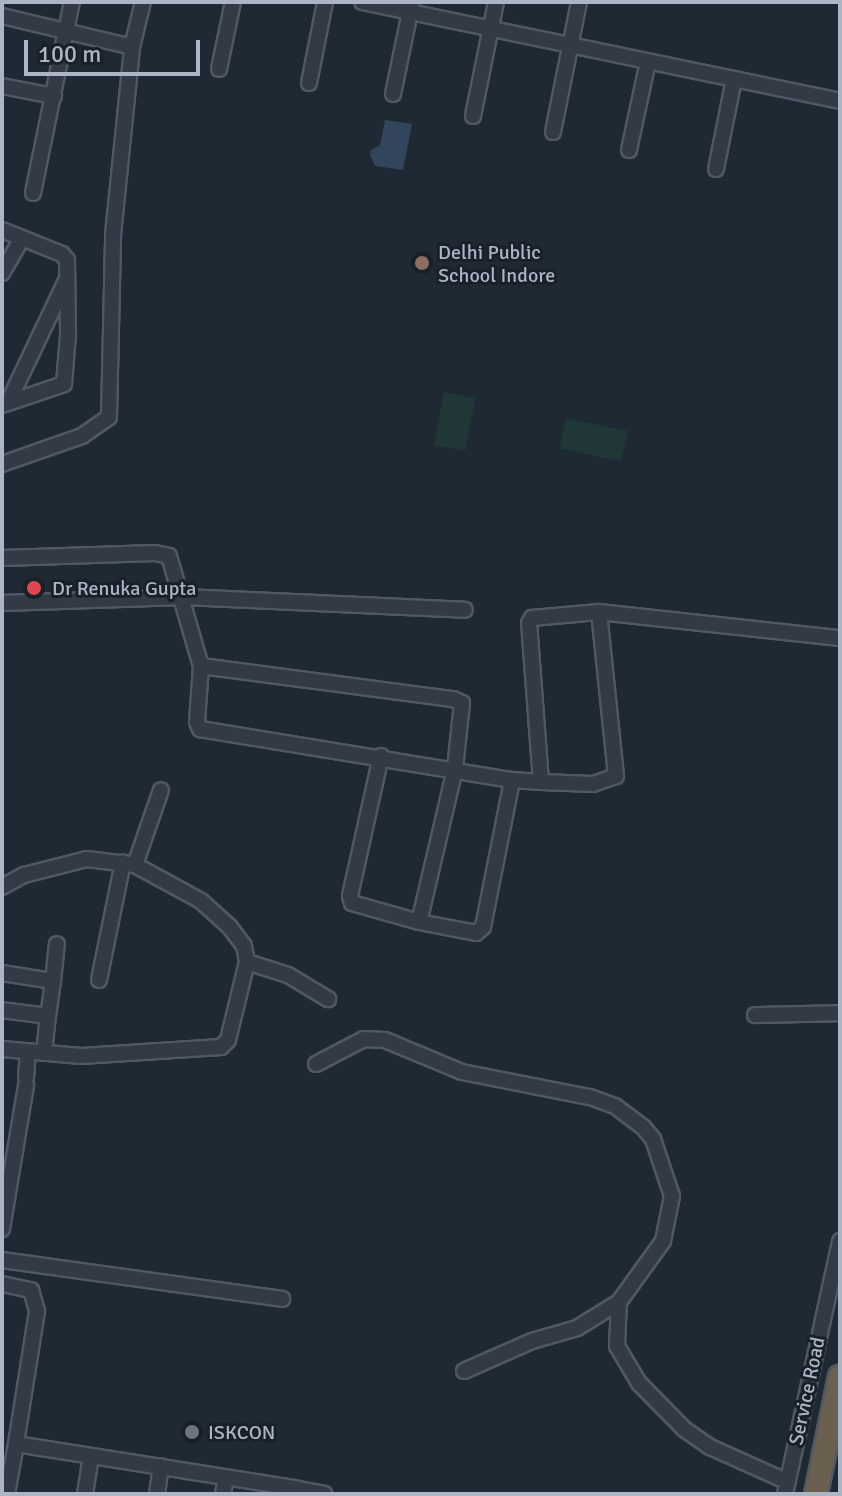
<!DOCTYPE html>
<style>
body{margin:0}
#map{position:relative;width:842px;height:1496px;overflow:hidden;background:#1f2934;font-family:Signika,sans-serif}
div>[style]{position:absolute}
[style*='--x']{left:calc(var(--x)*1px);top:calc(var(--y)*1px);width:calc(var(--w)*1px);rotate:calc(var(--a)*1deg)}
.green>*{inset:0;background:#213637;transform-origin:0 0}
.water>*{inset:0;background:#32455c}
.roads{filter:drop-shadow(2px 0 #4f5863) drop-shadow(-2px 0 #4f5863) drop-shadow(0 2px #4f5863) drop-shadow(0 -2px #4f5863)}
.minor>*{height:14px;margin:-7px;padding:0 7px;transform-origin:7px;border-radius:7px;background:#323b45}
.highway>*{height:22px;margin:-11px;padding:0 11px;transform-origin:11px;border-radius:11px;background:#6b5f4f}
.dots>*{width:22px;height:22px;translate:-50% -50%;box-sizing:border-box;border:4px solid #182029;border-radius:50%}
span{translate:-50% -50%;white-space:nowrap;text-align:center;line-height:1.15;-webkit-text-stroke:6px #182029;paint-order:stroke}
.poi-label{font-size:20px;color:#abb5c3}
.left{translate:0 -50%;text-align:left}
.street-label{font-size:20px;color:#abb5c3}
.frame{position:absolute;inset:0;border:4px solid #abb5c3;pointer-events:none}
.scale{position:absolute;left:24px;top:40px;width:176px;height:36px;box-sizing:border-box;border:4px solid #abb5c3;border-top:0;padding-left:10px;font-size:24px;line-height:28px;white-space:nowrap;color:#abb5c3;-webkit-text-stroke:6px #182029;paint-order:stroke}
</style>
<div id="map">
<div class="green">
<i style="left:444px;top:392px;width:32px;height:54px;rotate:11deg"></i>
<i style="left:566px;top:418px;width:63px;height:31px;rotate:12deg"></i>
</div>
<div class="water">
<i style="clip-path:polygon(385px 120px,412px 124px,403px 170px,375px 166px,370px 155px,371px 150px,380px 145px)"></i>
</div>
<div class="roads">
<div class="minor">
<i style="--x:362;--y:2;--w:488;--a:11.7"></i>
<i style="--x:2;--y:16;--w:134;--a:13.4"></i>
<i style="--x:219;--y:69;--w:68;--a:-78.2"></i>
<i style="--x:309;--y:83;--w:83;--a:-78.8"></i>
<i style="--x:2;--y:86;--w:53;--a:10.9"></i>
<i style="--x:393;--y:94;--w:94;--a:-78.3"></i>
<i style="--x:473;--y:116;--w:116;--a:-78.6"></i>
<i style="--x:553;--y:132;--w:133;--a:-78.7"></i>
<i style="--x:629;--y:150;--w:91;--a:-77.9"></i>
<i style="--x:716;--y:169;--w:92;--a:-78.7"></i>
<i style="--x:33;--y:193;--w:195;--a:-78.5"></i>
<i style="--x:2;--y:230;--w:65;--a:21.8"></i>
<i style="--x:62;--y:254;--w:8;--a:50"></i>
<i style="--x:67;--y:260;--w:75;--a:89.2"></i>
<i style="--x:68;--y:335;--w:49;--a:94.7"></i>
<i style="--x:64;--y:384;--w:65;--a:161.3"></i>
<i style="--x:2;--y:273;--w:39;--a:-60"></i>
<i style="--x:8;--y:403;--w:135;--a:-64.6"></i>
<i style="--x:2;--y:464;--w:85;--a:-19.3"></i>
<i style="--x:82;--y:436;--w:33;--a:-35"></i>
<i style="--x:109;--y:417;--w:182;--a:-88.7"></i>
<i style="--x:113;--y:235;--w:189;--a:-84.2"></i>
<i style="--x:132;--y:47;--w:46;--a:-76.3"></i>
<i style="--x:2;--y:558;--w:153;--a:-1.9"></i>
<i style="--x:155;--y:553;--w:14;--a:12"></i>
<i style="--x:169;--y:556;--w:115;--a:73.8"></i>
<i style="--x:201;--y:666;--w:56;--a:94.1"></i>
<i style="--x:197;--y:722;--w:8;--a:67"></i>
<i style="--x:200;--y:729;--w:316;--a:9.3"></i>
<i style="--x:2;--y:603;--w:182;--a:-1.9"></i>
<i style="--x:184;--y:597;--w:281;--a:2.6"></i>
<i style="--x:201;--y:666;--w:254;--a:7.5"></i>
<i style="--x:453;--y:699;--w:10;--a:24"></i>
<i style="--x:462;--y:703;--w:66;--a:96.1"></i>
<i style="--x:455;--y:769;--w:157;--a:103.2"></i>
<i style="--x:381;--y:756;--w:143;--a:102.5"></i>
<i style="--x:350;--y:896;--w:7;--a:74"></i>
<i style="--x:352;--y:903;--w:70;--a:15.8"></i>
<i style="--x:419;--y:922;--w:58;--a:10.9"></i>
<i style="--x:476;--y:933;--w:9;--a:-41"></i>
<i style="--x:483;--y:927;--w:150;--a:-78.8"></i>
<i style="--x:512;--y:780;--w:29;--a:4"></i>
<i style="--x:541;--y:782;--w:159;--a:-94.3"></i>
<i style="--x:529;--y:623;--w:6;--a:-59"></i>
<i style="--x:532;--y:618;--w:67;--a:-5.1"></i>
<i style="--x:599;--y:612;--w:242;--a:6.2"></i>
<i style="--x:541;--y:782;--w:52;--a:2.2"></i>
<i style="--x:593;--y:784;--w:24;--a:-19"></i>
<i style="--x:616;--y:776;--w:165;--a:-95.9"></i>
<i style="--x:135;--y:865;--w:79;--a:-70.9"></i>
<i style="--x:2;--y:887;--w:25;--a:-29"></i>
<i style="--x:24;--y:875;--w:65;--a:-14.3"></i>
<i style="--x:87;--y:859;--w:48;--a:7.1"></i>
<i style="--x:135;--y:865;--w:75;--a:28.6"></i>
<i style="--x:201;--y:901;--w:38;--a:42"></i>
<i style="--x:229;--y:926;--w:25;--a:53"></i>
<i style="--x:244;--y:946;--w:16;--a:79"></i>
<i style="--x:247;--y:962;--w:80;--a:103.7"></i>
<i style="--x:228;--y:1040;--w:10;--a:135"></i>
<i style="--x:221;--y:1047;--w:140;--a:176.3"></i>
<i style="--x:81;--y:1056;--w:79;--a:-174.9"></i>
<i style="--x:247;--y:962;--w:43;--a:17.6"></i>
<i style="--x:288;--y:975;--w:47;--a:31"></i>
<i style="--x:2;--y:973;--w:52;--a:8.9"></i>
<i style="--x:53;--y:981;--w:35;--a:98"></i>
<i style="--x:48;--y:1016;--w:46;--a:-172.6"></i>
<i style="--x:99;--y:980;--w:120;--a:-78.5"></i>
<i style="--x:53;--y:981;--w:37;--a:-84"></i>
<i style="--x:755;--y:1015;--w:85;--a:-1.3"></i>
<i style="--x:44;--y:1053;--w:37;--a:-84"></i>
<i style="--x:316;--y:1064;--w:54;--a:-27.5"></i>
<i style="--x:364;--y:1039;--w:21;--a:3"></i>
<i style="--x:385;--y:1040;--w:83;--a:22.6"></i>
<i style="--x:462;--y:1072;--w:130;--a:11.1"></i>
<i style="--x:590;--y:1097;--w:27;--a:20"></i>
<i style="--x:615;--y:1106;--w:35;--a:37"></i>
<i style="--x:643;--y:1127;--w:16;--a:50"></i>
<i style="--x:653;--y:1139;--w:60;--a:71.6"></i>
<i style="--x:672;--y:1196;--w:46;--a:101.3"></i>
<i style="--x:663;--y:1241;--w:75;--a:125.8"></i>
<i style="--x:619;--y:1302;--w:44;--a:92.6"></i>
<i style="--x:617;--y:1346;--w:43;--a:59.3"></i>
<i style="--x:639;--y:1383;--w:64;--a:45.6"></i>
<i style="--x:684;--y:1429;--w:32;--a:35"></i>
<i style="--x:710;--y:1447;--w:85;--a:24.2"></i>
<i style="--x:26;--y:1078;--w:26;--a:-86"></i>
<i style="--x:2;--y:1229;--w:146;--a:-80.5"></i>
<i style="--x:2;--y:1260;--w:283;--a:7.9"></i>
<i style="--x:2;--y:1284;--w:30;--a:12"></i>
<i style="--x:31;--y:1290;--w:22;--a:74"></i>
<i style="--x:37;--y:1311;--w:135;--a:99"></i>
<i style="--x:16;--y:1444;--w:281;--a:9"></i>
<i style="--x:294;--y:1488;--w:6;--a:99"></i>
<i style="--x:464;--y:1371;--w:74;--a:-23.8"></i>
<i style="--x:532;--y:1341;--w:47;--a:-16.1"></i>
<i style="--x:577;--y:1328;--w:49;--a:-31.8"></i>
<i style="--x:294;--y:1488;--w:31;--a:11"></i>
<i style="--x:7;--y:1494;--w:51;--a:-79.8"></i>
<i style="--x:85;--y:1494;--w:38;--a:-81"></i>
<i style="--x:157;--y:1494;--w:28;--a:-82"></i>
<i style="--x:223;--y:1494;--w:17;--a:-80"></i>
<i style="--x:785;--y:1494;--w:259;--a:-77.7"></i>
</div>
<div class="highway">
<i style="--x:816;--y:1494;--w:120;--a:-78.5"></i>
</div>
</div>
<div class="dots">
<i style="left:422px;top:263px;background:#8d6e63"></i>
<i style="left:34px;top:588px;background:#e0444e"></i>
<i style="left:192px;top:1432px;background:#6b7280"></i>
</div>
<div class="poi-label">
<span class="left" style="left:438px;top:264px">Delhi Public<br>School Indore</span>
<span class="left" style="left:52px;top:588px">Dr Renuka Gupta</span>
<span class="left" style="left:208px;top:1432px">ISKCON</span>
</div>
<div class="street-label">
<span style="left:807px;top:1391px;rotate:-78deg">Service Road</span>
</div>
<div class="frame"></div>
<div class="scale">100 m</div>
</div>
